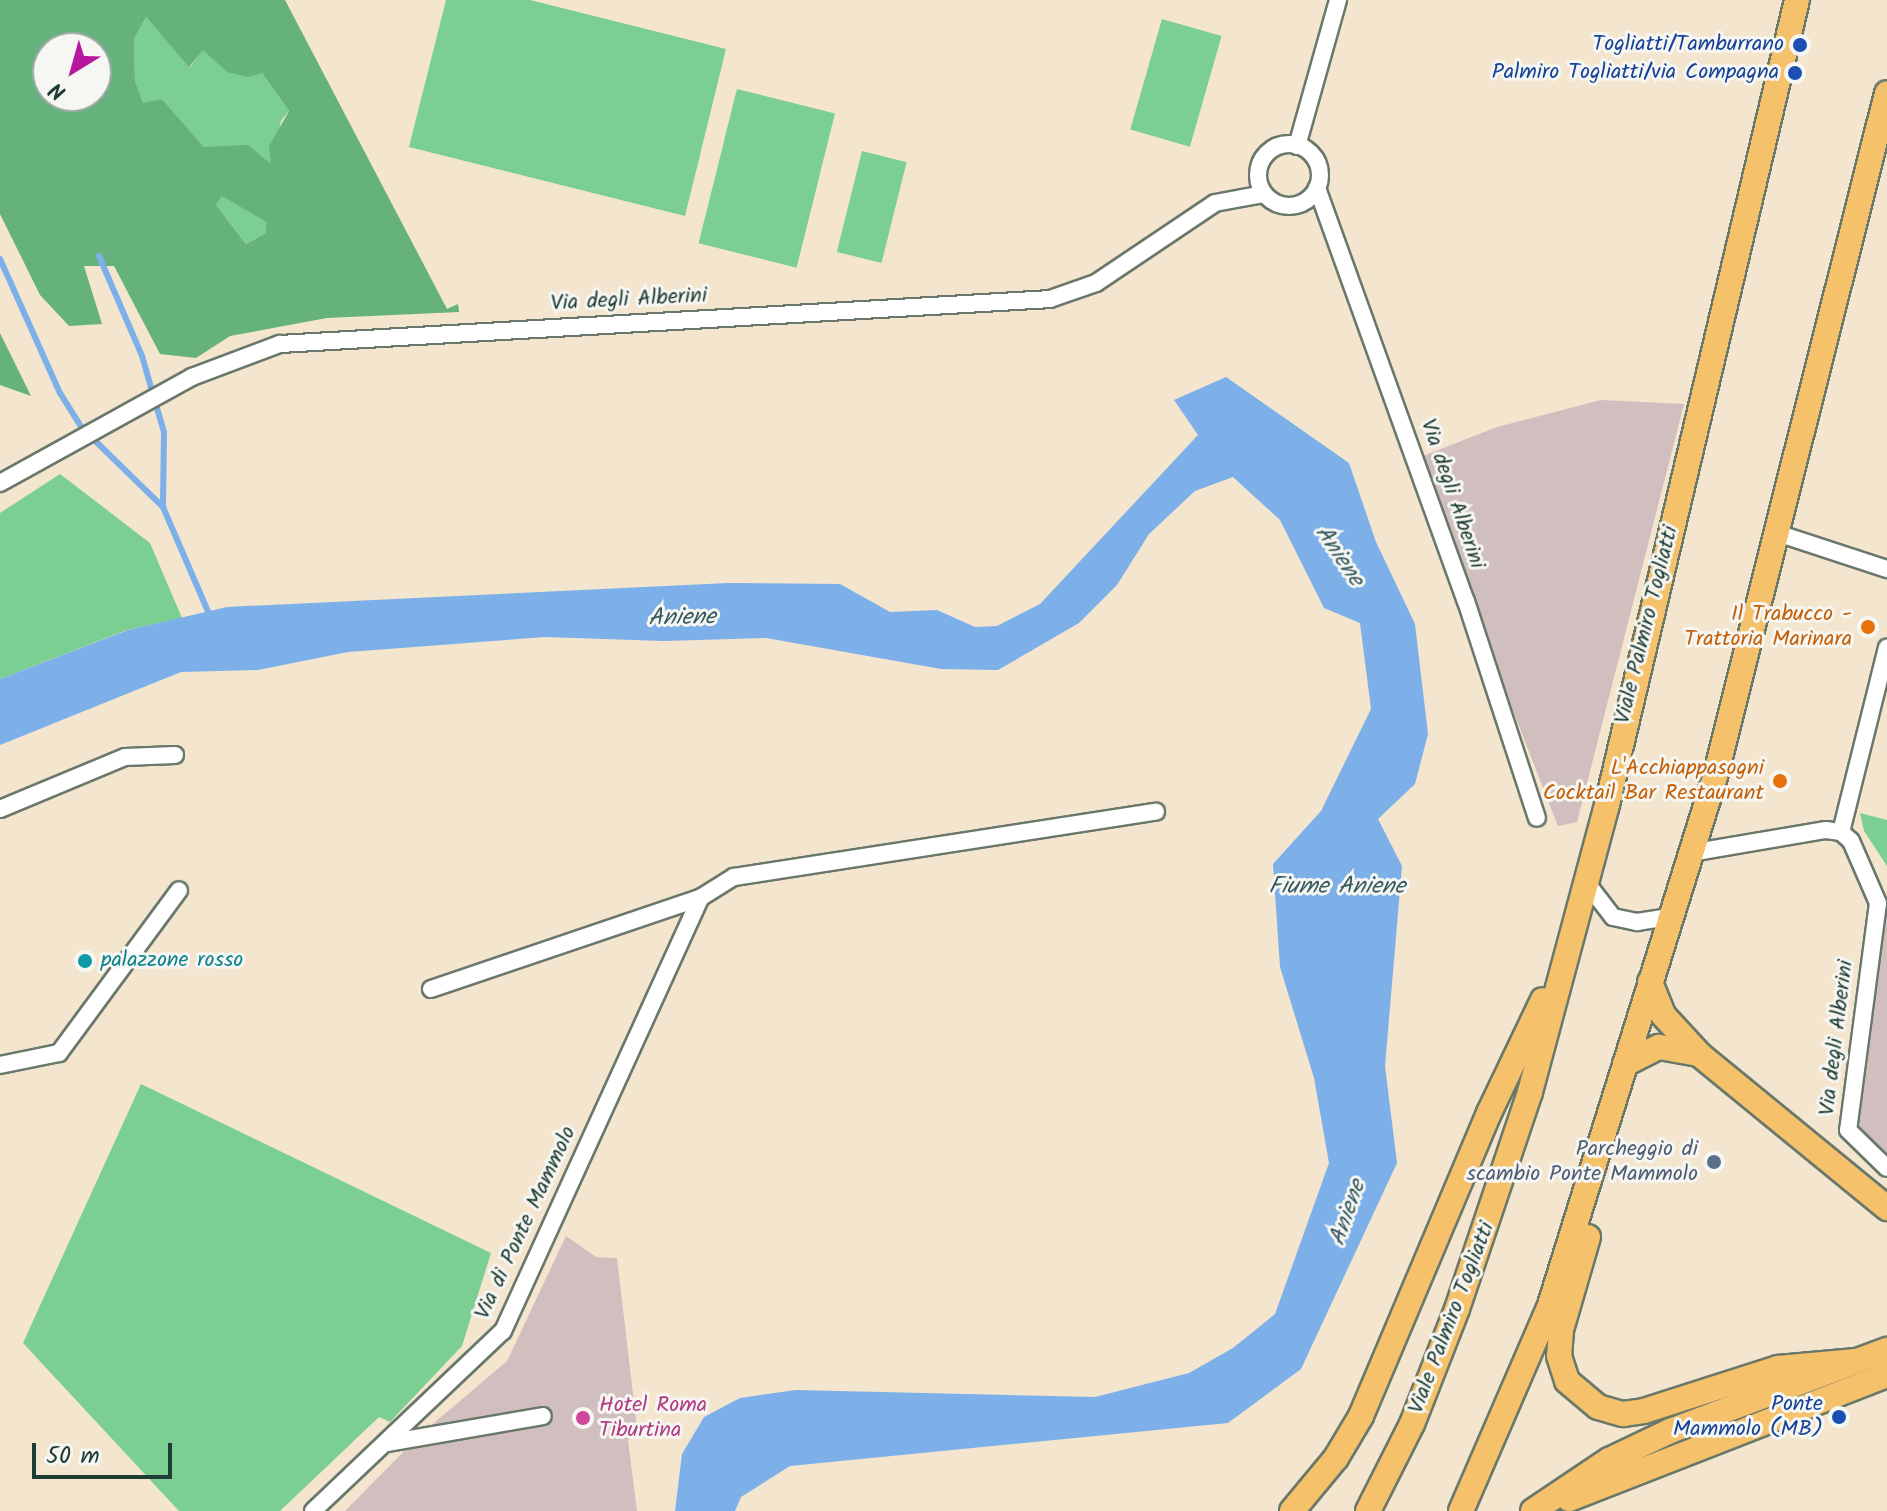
<!DOCTYPE html>
<style>
body{margin:0}
#map{position:relative;width:1887px;height:1511px;overflow:hidden;background:#f3e5ce;font-family:Kalam,sans-serif}
div>[style]{position:absolute}
[style*='--x']{left:calc(var(--x)*1px);top:calc(var(--y)*1px);width:calc(var(--w)*1px);rotate:calc(var(--a)*1deg)}
.industrial>*{inset:0;background:#d1bfbf}
.green>*{inset:0;background:#7ccf92;transform-origin:0 0}
.forest>*{inset:0;background:#65b27c}
.water>*{inset:0;background:#7dafe9}
.stream>*{height:6px;margin:-3px;padding:0 3px;transform-origin:3px;border-radius:3px;background:#7dafe9}
.roads{filter:drop-shadow(2px 0 #69786a) drop-shadow(-2px 0 #69786a) drop-shadow(0 2px #69786a) drop-shadow(0 -2px #69786a)}
.minor>*{height:16px;margin:-8px;padding:0 8px;transform-origin:8px;border-radius:8px;background:#fff}
.minor>.ring{margin:-8px;padding:0;box-sizing:content-box;background:none;border:16px solid #fff;border-radius:50%}
.primary>*{height:24px;margin:-12px;padding:0 12px;transform-origin:12px;border-radius:12px;background:#f5c16b}
.dots>*{width:22px;height:22px;translate:-50% -50%;box-sizing:border-box;border:4px solid #f6f6f2;border-radius:50%}
span{translate:-50% -50%;white-space:nowrap;text-align:center;line-height:1.15;-webkit-text-stroke:6px #f6f6f2;paint-order:stroke}
.transit-label{font-size:22px;color:#164399}
.right{translate:-100% -50%;text-align:right}
.street-label{font-size:22px;color:#1f3d34}
.food-label{font-size:22px;color:#c56008}
.culture-label{font-size:22px;color:#0d838f}
.left{translate:0 -50%;text-align:left}
.service-label{font-size:22px;color:#4e5e75}
.hotel-label{font-size:22px;color:#b23c85}
.water-label{font-size:24px;color:#365a61;font-style:italic}
.north{position:absolute;left:32px;top:32px;width:80px;height:80px;box-sizing:border-box;background:#f6f6f2;border:2px solid #a0aca6;border-radius:50%;rotate:217deg;font-size:22px;font-weight:700;line-height:32px;text-align:center;color:#1f3d34}
.north::after{content:'';display:block;margin:auto;width:28px;height:36px;background:#b5179e;clip-path:polygon(50% 0,100% 100%,50% 72%,0 100%)}
.scale{position:absolute;left:32px;top:1443px;width:140px;height:36px;box-sizing:border-box;border:4px solid #1f3d34;border-top:0;padding-left:10px;font-size:24px;line-height:28px;white-space:nowrap;color:#1f3d34;-webkit-text-stroke:6px #f6f6f2;paint-order:stroke}
</style>
<div id="map">
<div class="industrial">
<i style="clip-path:polygon(1601px 400px,1684px 404px,1577px 822px,1558px 826px,1501px 680px,1423px 456px,1497px 427px)"></i>
<i style="clip-path:polygon(1877px 897px,1887px 898px,1887px 1168px,1853px 1141px)"></i>
<i style="clip-path:polygon(566px 1236px,596px 1257px,617px 1258px,638px 1436px,628px 1440px,637px 1511px,345px 1511px,421px 1434px,507px 1361px)"></i>
</div>
<div class="green">
<i style="clip-path:polygon(446px 0,530px 0,726px 49px,685px 216px,409px 147px)"></i>
<i style="clip-path:polygon(146px 17px,190px 67px,203px 49px,262px 73px,289px 111px,281px 121px,271px 165px,204px 147px,162px 99px,143px 104px,135px 81px,134px 39px)"></i>
<i style="left:1162px;top:19px;width:62px;height:115px;rotate:16deg"></i>
<i style="left:737px;top:89px;width:101px;height:159px;rotate:14deg"></i>
<i style="left:862px;top:151px;width:46px;height:104px;rotate:14deg"></i>
<i style="clip-path:polygon(222px 195px,266px 222px,266px 233px,246px 244px,216px 205px)"></i>
<i style="clip-path:polygon(60px 474px,150px 543px,182px 618px,127px 630px,0 679px,0 513px)"></i>
<i style="clip-path:polygon(1860px 813px,1887px 820px,1887px 866px,1864px 831px)"></i>
<i style="clip-path:polygon(141px 1084px,491px 1253px,462px 1346px,390px 1422px,379px 1417px,280px 1511px,179px 1511px,23px 1343px)"></i>
</div>
<div class="forest">
<i style="clip-path:polygon(evenodd,0 0,285px 0,447px 309px,458px 304px,459px 312px,327px 318px,230px 336px,196px 358px,160px 354px,114px 266px,84px 266px,102px 324px,69px 326px,40px 295px,0 214px,0 0,146px 17px,189px 67px,203px 50px,227px 72px,248px 77px,262px 73px,289px 111px,269px 146px,271px 164px,248px 145px,204px 147px,162px 99px,143px 103px,135px 81px,134px 39px,146px 17px,0 0,48px 48px,96px 48px,96px 96px,48px 96px,48px 48px,0 0,222px 196px,266px 222px,266px 233px,246px 244px,216px 205px,222px 196px)"></i>
<i style="clip-path:polygon(0 333px,31px 396px,0 385px)"></i>
</div>
<div class="water">
<i style="clip-path:polygon(1226px 377px,1349px 463px,1376px 542px,1415px 624px,1428px 734px,1415px 784px,1378px 819px,1402px 866px,1385px 1066px,1397px 1163px,1301px 1369px,1228px 1423px,790px 1466px,741px 1497px,735px 1511px,675px 1511px,682px 1454px,704px 1417px,740px 1398px,796px 1390px,1095px 1397px,1189px 1373px,1233px 1348px,1275px 1314px,1329px 1163px,1314px 1078px,1280px 967px,1273px 864px,1321px 811px,1371px 709px,1360px 623px,1324px 608px,1280px 520px,1233px 477px,1195px 491px,1149px 534px,1117px 585px,1079px 623px,998px 670px,941px 669px,766px 638px,664px 641px,545px 637px,348px 652px,258px 670px,181px 672px,0 745px,0 679px,128px 630px,227px 607px,728px 583px,840px 584px,890px 612px,937px 610px,975px 627px,997px 626px,1040px 604px,1198px 435px,1174px 400px)"></i>
</div>
<div class="stream">
<i style="--x:99;--y:256;--w:109;--a:66.7"></i>
<i style="--x:142;--y:356;--w:79;--a:73.9"></i>
<i style="--x:164;--y:432;--w:75;--a:90.8"></i>
<i style="--x:0;--y:259;--w:147;--a:65.9"></i>
<i style="--x:60;--y:393;--w:40;--a:58"></i>
<i style="--x:81;--y:427;--w:115;--a:44.3"></i>
<i style="--x:163;--y:507;--w:119;--a:66.7"></i>
</div>
<div class="roads">
<div class="minor">
<i class="ring" style="left:1258px;top:144px;width:46px;height:46px"></i>
<i style="--x:1297;--y:146;--w:152;--a:-74.3"></i>
<i style="--x:1317;--y:188;--w:439;--a:70.2"></i>
<i style="--x:1466;--y:601;--w:228;--a:71.9"></i>
<i style="--x:0;--y:483;--w:219;--a:-28.9"></i>
<i style="--x:192;--y:377;--w:94;--a:-20.6"></i>
<i style="--x:280;--y:344;--w:771;--a:-3.34"></i>
<i style="--x:1050;--y:299;--w:49;--a:-19.2"></i>
<i style="--x:1096;--y:283;--w:143;--a:-33.9"></i>
<i style="--x:1215;--y:203;--w:50;--a:-10.4"></i>
<i style="--x:1777;--y:533;--w:116;--a:18.1"></i>
<i style="--x:0;--y:809;--w:135;--a:-22.6"></i>
<i style="--x:125;--y:757;--w:50;--a:-2.3"></i>
<i style="--x:1841;--y:832;--w:190;--a:-76"></i>
<i style="--x:1690;--y:853;--w:138;--a:-9.6"></i>
<i style="--x:1826;--y:830;--w:15;--a:8"></i>
<i style="--x:1841;--y:832;--w:13;--a:42"></i>
<i style="--x:1851;--y:841;--w:68;--a:66.5"></i>
<i style="--x:1878;--y:903;--w:229;--a:97.5"></i>
<i style="--x:1848;--y:1130;--w:54;--a:44.3"></i>
<i style="--x:1586;--y:882;--w:44;--a:52.4"></i>
<i style="--x:1613;--y:917;--w:25;--a:12"></i>
<i style="--x:1637;--y:922;--w:33;--a:-9"></i>
<i style="--x:431;--y:989;--w:284;--a:-18.7"></i>
<i style="--x:700;--y:898;--w:40;--a:-32"></i>
<i style="--x:734;--y:877;--w:427;--a:-8.8"></i>
<i style="--x:0;--y:1065;--w:60;--a:-11.5"></i>
<i style="--x:59;--y:1053;--w:202;--a:-53.6"></i>
<i style="--x:387;--y:1443;--w:158;--a:-9.8"></i>
<i style="--x:313;--y:1511;--w:262;--a:-43.5"></i>
<i style="--x:503;--y:1331;--w:476;--a:-65.5"></i>
</div>
<div class="primary">
<i style="--x:1650;--y:982;--w:35;--a:68"></i>
<i style="--x:1663;--y:1015;--w:54;--a:47.2"></i>
<i style="--x:1700;--y:1055;--w:242;--a:39.3"></i>
<i style="--x:1625;--y:1064;--w:38;--a:-27"></i>
<i style="--x:1659;--y:1047;--w:40;--a:10"></i>
<i style="--x:1588;--y:1237;--w:97;--a:106.2"></i>
<i style="--x:1561;--y:1330;--w:26;--a:94"></i>
<i style="--x:1559;--y:1356;--w:26;--a:72"></i>
<i style="--x:1567;--y:1381;--w:40;--a:40"></i>
<i style="--x:1598;--y:1407;--w:26;--a:16"></i>
<i style="--x:1623;--y:1414;--w:21;--a:-8"></i>
<i style="--x:1644;--y:1411;--w:141;--a:-17.8"></i>
<i style="--x:1778;--y:1368;--w:78;--a:-5.1"></i>
<i style="--x:1569;--y:1499;--w:341;--a:-21.3"></i>
<i style="--x:1292;--y:1511;--w:69;--a:-50.3"></i>
<i style="--x:1336;--y:1458;--w:49;--a:-59.2"></i>
<i style="--x:1361;--y:1416;--w:329;--a:-67.1"></i>
<i style="--x:1489;--y:1113;--w:125;--a:-64.5"></i>
<i style="--x:1368;--y:1511;--w:97;--a:-63.2"></i>
<i style="--x:1412;--y:1424;--w:123;--a:-68.6"></i>
<i style="--x:1457;--y:1309;--w:229;--a:-71.4"></i>
<i style="--x:1530;--y:1092;--w:297;--a:-75"></i>
<i style="--x:1607;--y:805;--w:827;--a:-76.72"></i>
<i style="--x:1461;--y:1511;--w:224;--a:-66.6"></i>
<i style="--x:1550;--y:1305;--w:553;--a:-72.65"></i>
<i style="--x:1715;--y:777;--w:705;--a:-75.88"></i>
<i style="--x:1533;--y:1511;--w:92;--a:-33.9"></i>
<i style="--x:1609;--y:1460;--w:68;--a:-25.4"></i>
<i style="--x:1670;--y:1431;--w:232;--a:-20.5"></i>
</div>
</div>
<div class="dots">
<i style="left:1800px;top:45px;background:#1a4fb4"></i>
<i style="left:1795px;top:73px;background:#1a4fb4"></i>
<i style="left:1868px;top:627px;background:#e8710a"></i>
<i style="left:1780px;top:781px;background:#e8710a"></i>
<i style="left:85px;top:961px;background:#0f9aa8"></i>
<i style="left:1714px;top:1162px;background:#5c6f8a"></i>
<i style="left:1839px;top:1417px;background:#1a4fb4"></i>
<i style="left:583px;top:1418px;background:#d1479c"></i>
</div>
<div class="transit-label">
<span class="right" style="left:1784px;top:45px">Togliatti/Tamburrano</span>
<span class="right" style="left:1779px;top:73px">Palmiro Togliatti/via Compagna</span>
<span class="right" style="left:1823px;top:1417px">Ponte<br>Mammolo (MB)</span>
</div>
<div class="street-label">
<span style="left:629px;top:300px;rotate:-3deg">Via degli Alberini</span>
<span style="left:1452px;top:494px;rotate:71deg">Via degli Alberini</span>
<span style="left:1647px;top:625px;rotate:-76deg">Viale Palmiro Togliatti</span>
<span style="left:1837px;top:1038px;rotate:-83deg">Via degli Alberini</span>
<span style="left:526px;top:1223px;rotate:-65deg">Via di Ponte Mammolo</span>
<span style="left:1452px;top:1318px;rotate:-69deg">Viale Palmiro Togliatti</span>
</div>
<div class="food-label">
<span class="right" style="left:1852px;top:627px">Il Trabucco -<br>Trattoria Marinara</span>
<span class="right" style="left:1764px;top:781px">L'Acchiappasogni<br>Cocktail Bar Restaurant</span>
</div>
<div class="culture-label">
<span class="left" style="left:101px;top:961px">palazzone rosso</span>
</div>
<div class="service-label">
<span class="right" style="left:1698px;top:1162px">Parcheggio di<br>scambio Ponte Mammolo</span>
</div>
<div class="hotel-label">
<span class="left" style="left:599px;top:1418px">Hotel Roma<br>Tiburtina</span>
</div>
<div class="water-label">
<span style="left:1339px;top:556px;rotate:56deg">Aniene</span>
<span style="left:682px;top:618px;rotate:-1deg">Aniene</span>
<span style="left:1337px;top:887px">Fiume Aniene</span>
<span style="left:1348px;top:1213px;rotate:-71deg">Aniene</span>
</div>
<div class="north">N</div>
<div class="scale">50 m</div>
</div>
